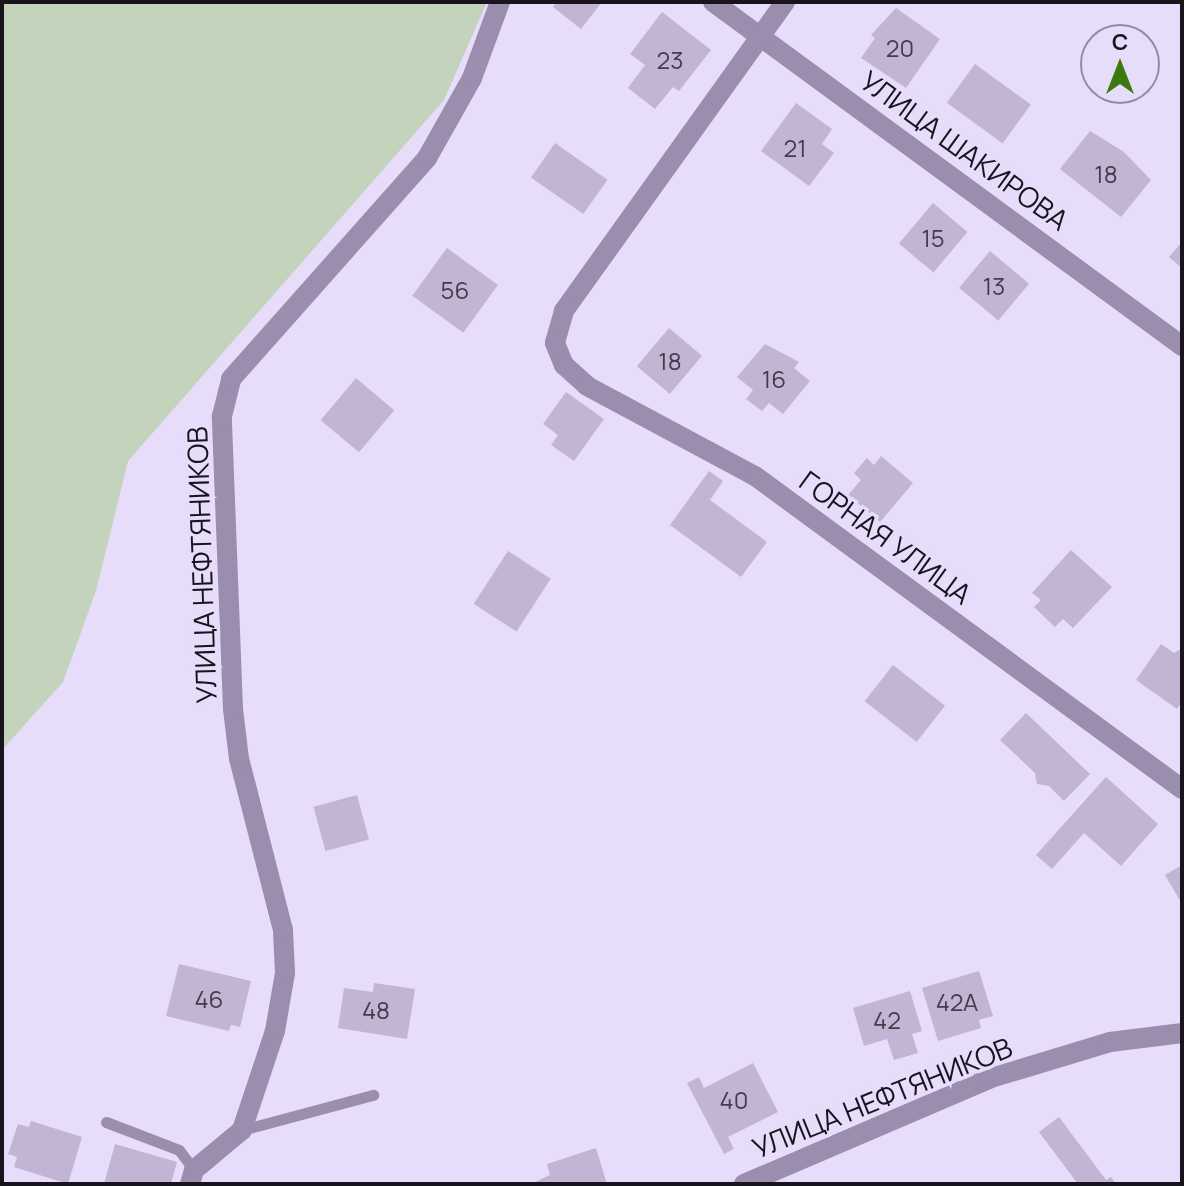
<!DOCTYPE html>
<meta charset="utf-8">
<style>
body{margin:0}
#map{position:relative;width:1184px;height:1186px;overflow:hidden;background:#e7dcfa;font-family:Manrope,sans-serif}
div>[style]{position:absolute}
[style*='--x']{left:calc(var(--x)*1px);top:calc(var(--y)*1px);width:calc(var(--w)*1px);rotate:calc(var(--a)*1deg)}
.green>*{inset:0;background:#c3d3bc}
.building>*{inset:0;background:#c1b5d3;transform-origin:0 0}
.service>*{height:11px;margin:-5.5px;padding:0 5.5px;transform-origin:5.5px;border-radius:5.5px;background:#9a8dae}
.minor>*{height:20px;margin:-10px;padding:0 10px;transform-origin:10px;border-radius:10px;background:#9a8dae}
span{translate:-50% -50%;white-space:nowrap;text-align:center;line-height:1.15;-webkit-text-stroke:7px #e7dcfa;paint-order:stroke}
.number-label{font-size:24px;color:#423c4b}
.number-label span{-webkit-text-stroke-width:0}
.street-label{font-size:28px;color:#18141e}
.frame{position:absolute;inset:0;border:4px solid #18141e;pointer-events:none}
.north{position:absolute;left:1080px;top:24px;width:80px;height:80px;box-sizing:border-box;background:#e7dcfa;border:2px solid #948ca2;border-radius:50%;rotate:0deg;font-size:22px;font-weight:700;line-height:32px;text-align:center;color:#18141e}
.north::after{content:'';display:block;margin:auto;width:28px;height:36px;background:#3c7912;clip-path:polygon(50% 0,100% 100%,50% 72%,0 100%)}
</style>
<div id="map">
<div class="green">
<i style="clip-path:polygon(2px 2px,487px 2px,444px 100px,128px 461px,96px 591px,63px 682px,2px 750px)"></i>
</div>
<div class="building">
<i style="clip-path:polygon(557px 2px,602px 2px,581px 29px,553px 7px)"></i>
<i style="clip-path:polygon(896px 8px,940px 39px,906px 88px,861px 58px,875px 38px,871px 35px)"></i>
<i style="clip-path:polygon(662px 12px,711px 50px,679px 91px,673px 87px,655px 109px,628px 88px,645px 65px,630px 54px)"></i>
<i style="left:975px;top:64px;width:69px;height:48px;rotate:36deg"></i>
<i style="clip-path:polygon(796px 103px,832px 129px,822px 144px,834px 153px,809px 186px,761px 151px)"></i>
<i style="clip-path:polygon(1090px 131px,1124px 152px,1151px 180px,1121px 217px,1060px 169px)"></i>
<i style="left:555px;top:143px;width:64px;height:42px;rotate:35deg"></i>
<i style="left:933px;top:203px;width:45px;height:53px;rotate:40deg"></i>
<i style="clip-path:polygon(1182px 242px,1182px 268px,1169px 257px)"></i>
<i style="left:447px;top:248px;width:63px;height:59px;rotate:36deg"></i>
<i style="left:990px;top:251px;width:51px;height:48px;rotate:40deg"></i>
<i style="left:669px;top:328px;width:43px;height:50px;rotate:40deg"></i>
<i style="clip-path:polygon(765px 344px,799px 362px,794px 368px,810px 381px,783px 414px,769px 403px,762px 411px,746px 399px,753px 390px,737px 377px)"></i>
<i style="left:356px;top:378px;width:50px;height:55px;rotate:40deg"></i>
<i style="clip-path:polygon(566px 392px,604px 419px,574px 461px,551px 445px,558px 435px,543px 424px)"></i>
<i style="clip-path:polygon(881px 456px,913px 483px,880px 522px,848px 495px,861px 480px,854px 473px,867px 458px,874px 465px)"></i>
<i style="clip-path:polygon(709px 471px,723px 481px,710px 500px,767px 542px,741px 577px,670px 525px)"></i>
<i style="clip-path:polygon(1071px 550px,1112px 587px,1073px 628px,1063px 619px,1055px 627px,1034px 607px,1041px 600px,1032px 593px)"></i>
<i style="left:508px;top:551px;width:51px;height:63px;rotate:33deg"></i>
<i style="clip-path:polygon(1161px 644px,1174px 653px,1182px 648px,1182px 701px,1177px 709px,1136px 680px)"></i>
<i style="left:893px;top:665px;width:66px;height:46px;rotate:38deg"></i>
<i style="clip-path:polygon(1026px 713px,1090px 774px,1064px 801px,1049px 786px,1037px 784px,1035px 773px,1000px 740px)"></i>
<i style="clip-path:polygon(1106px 777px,1158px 824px,1121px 866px,1084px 833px,1052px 869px,1036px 855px)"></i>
<i style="left:357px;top:795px;width:46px;height:45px;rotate:75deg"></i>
<i style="clip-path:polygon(1182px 865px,1182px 904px,1165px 875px)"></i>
<i style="clip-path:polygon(179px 964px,251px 981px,240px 1027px,231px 1025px,229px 1031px,166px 1016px)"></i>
<i style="clip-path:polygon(979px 971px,993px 1016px,979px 1020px,981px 1028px,938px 1041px,922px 988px)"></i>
<i style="clip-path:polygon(374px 983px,415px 989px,407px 1039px,338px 1028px,344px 988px,373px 992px)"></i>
<i style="clip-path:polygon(910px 991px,922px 1031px,912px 1034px,918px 1053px,894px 1060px,887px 1039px,864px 1046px,853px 1008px)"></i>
<i style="clip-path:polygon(753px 1063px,778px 1112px,728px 1137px,734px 1149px,724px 1154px,687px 1083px,699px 1077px,704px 1088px)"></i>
<i style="clip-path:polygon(1059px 1117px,1106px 1180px,1111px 1177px,1116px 1184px,1078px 1184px,1039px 1132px)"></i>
<i style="clip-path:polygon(31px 1121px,82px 1137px,68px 1184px,14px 1167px,17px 1157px,8px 1154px,18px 1124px,29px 1127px)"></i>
<i style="clip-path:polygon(115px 1144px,177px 1162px,171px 1184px,104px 1184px)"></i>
<i style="clip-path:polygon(596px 1148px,607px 1184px,531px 1184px,550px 1175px,547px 1164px)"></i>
</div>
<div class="service">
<i style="--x:106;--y:1122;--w:78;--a:21"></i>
<i style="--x:179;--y:1150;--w:25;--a:53"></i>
<i style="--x:242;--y:1130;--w:136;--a:-15"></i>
</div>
<div class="minor">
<i style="--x:713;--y:2;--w:582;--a:36.26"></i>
<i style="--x:785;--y:2;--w:380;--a:125.6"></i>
<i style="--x:564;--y:311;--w:33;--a:106"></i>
<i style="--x:555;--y:343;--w:24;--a:68"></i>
<i style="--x:564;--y:365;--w:31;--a:42"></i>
<i style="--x:587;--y:386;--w:191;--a:28.2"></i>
<i style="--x:755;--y:476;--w:529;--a:36.24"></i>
<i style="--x:190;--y:1184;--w:15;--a:-74"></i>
<i style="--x:194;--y:1170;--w:62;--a:-39.8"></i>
<i style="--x:242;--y:1130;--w:104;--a:-71.6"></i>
<i style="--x:275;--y:1031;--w:59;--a:-80.2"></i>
<i style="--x:285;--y:973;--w:43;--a:-92.7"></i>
<i style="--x:283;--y:930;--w:177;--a:-104.4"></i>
<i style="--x:239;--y:759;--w:50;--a:-96.8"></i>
<i style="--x:233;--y:709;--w:293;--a:-92.2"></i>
<i style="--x:222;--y:416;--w:38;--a:-76"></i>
<i style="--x:231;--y:379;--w:295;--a:-48.4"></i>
<i style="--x:427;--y:158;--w:92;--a:-60.6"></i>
<i style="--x:472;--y:78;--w:81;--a:-69.8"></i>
<i style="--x:744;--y:1184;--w:269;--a:-23.2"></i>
<i style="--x:991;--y:1078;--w:124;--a:-16.8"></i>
<i style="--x:1110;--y:1042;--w:73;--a:-7.1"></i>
</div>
<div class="number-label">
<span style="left:900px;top:48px">20</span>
<span style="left:670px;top:60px">23</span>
<span style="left:795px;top:148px">21</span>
<span style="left:1106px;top:174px">18</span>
<span style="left:933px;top:238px">15</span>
<span style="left:994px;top:286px">13</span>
<span style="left:455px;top:290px">56</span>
<span style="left:670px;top:361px">18</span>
<span style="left:774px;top:379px">16</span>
<span style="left:209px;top:999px">46</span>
<span style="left:957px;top:1002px">42А</span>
<span style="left:376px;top:1010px">48</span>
<span style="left:887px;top:1020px">42</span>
<span style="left:734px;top:1100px">40</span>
</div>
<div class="street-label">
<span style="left:965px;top:150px;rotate:36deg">УЛИЦА ШАКИРОВА</span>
<span style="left:886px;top:537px;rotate:36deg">ГОРНАЯ УЛИЦА</span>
<span style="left:201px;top:565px;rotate:-92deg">УЛИЦА НЕФТЯНИКОВ</span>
<span style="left:882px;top:1097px;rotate:-22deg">УЛИЦА НЕФТЯНИКОВ</span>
</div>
<div class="frame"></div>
<div class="north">С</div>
</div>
